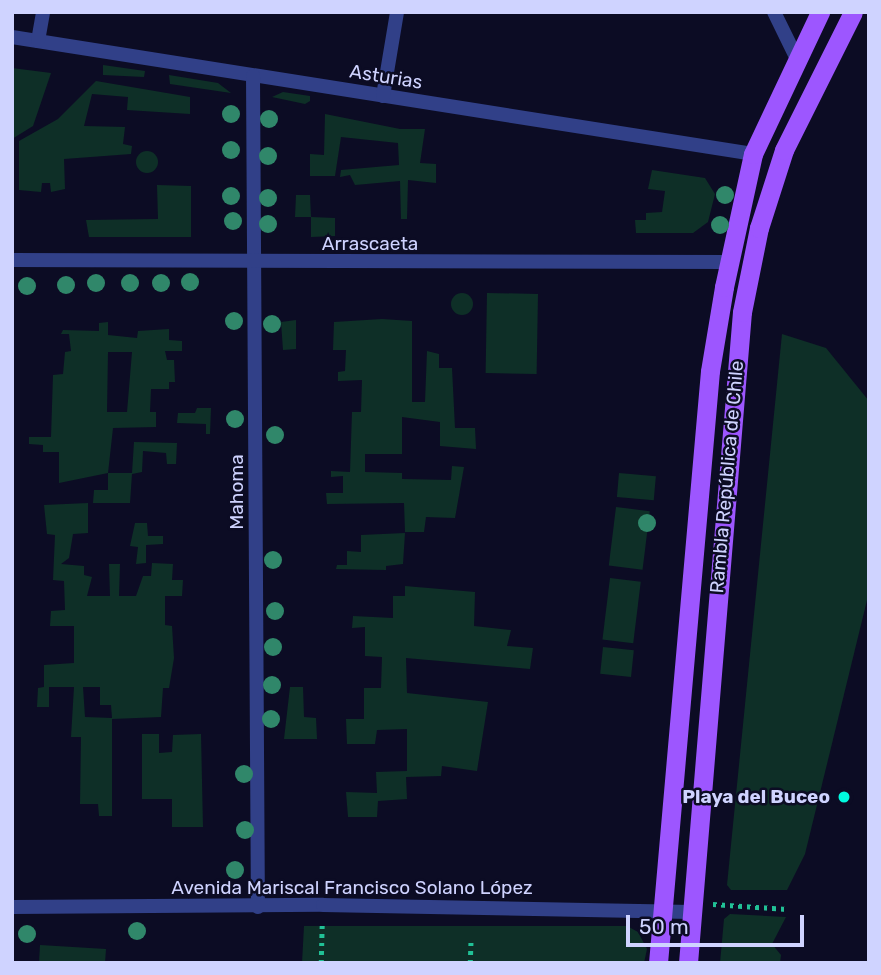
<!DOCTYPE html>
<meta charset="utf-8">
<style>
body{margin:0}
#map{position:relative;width:881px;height:975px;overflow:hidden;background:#0c0c24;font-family:Rubik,sans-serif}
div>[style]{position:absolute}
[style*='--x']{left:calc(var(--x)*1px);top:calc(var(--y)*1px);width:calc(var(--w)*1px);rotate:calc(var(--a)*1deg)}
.green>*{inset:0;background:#0e2f27;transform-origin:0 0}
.round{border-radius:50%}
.path>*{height:4.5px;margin-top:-2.25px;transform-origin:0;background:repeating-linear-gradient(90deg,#21c196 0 3.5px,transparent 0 8.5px)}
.minor>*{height:14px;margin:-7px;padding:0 7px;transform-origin:7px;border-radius:7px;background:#314088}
.tertiary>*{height:14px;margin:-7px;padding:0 7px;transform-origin:7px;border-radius:7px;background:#314088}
.primary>*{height:19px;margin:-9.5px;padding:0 9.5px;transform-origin:9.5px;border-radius:9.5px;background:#9d56ff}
.trees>*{width:18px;height:18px;margin:-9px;border-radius:50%;background:#30876a}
.dots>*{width:19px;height:19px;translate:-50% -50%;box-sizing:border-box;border:4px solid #0c0c24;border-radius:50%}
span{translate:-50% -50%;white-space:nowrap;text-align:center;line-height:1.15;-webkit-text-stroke:5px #0c0c24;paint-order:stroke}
.street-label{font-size:19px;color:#cfd3ff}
.poi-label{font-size:19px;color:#cfd3ff;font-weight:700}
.right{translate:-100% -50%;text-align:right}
.frame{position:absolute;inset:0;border:14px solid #cfd3ff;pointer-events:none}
.scale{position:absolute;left:626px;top:915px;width:178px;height:32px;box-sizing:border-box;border:4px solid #cfd3ff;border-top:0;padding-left:9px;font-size:21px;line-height:24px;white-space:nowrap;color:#cfd3ff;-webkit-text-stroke:5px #0c0c24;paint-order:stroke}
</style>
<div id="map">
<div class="green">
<i style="clip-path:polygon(103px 65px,145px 71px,144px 77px,103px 75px)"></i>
<i style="clip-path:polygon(12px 68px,51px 73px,33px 126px,12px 139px)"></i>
<i style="clip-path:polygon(169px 75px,218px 83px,231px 93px,170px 84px)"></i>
<i style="clip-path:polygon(96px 81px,190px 97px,190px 114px,127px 110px,128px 97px,92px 94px,84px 126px,125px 127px,123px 144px,132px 146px,131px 154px,64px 159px,65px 189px,51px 192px,50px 183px,42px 183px,41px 192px,19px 190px,19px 141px,58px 119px)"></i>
<i style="clip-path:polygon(283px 92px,310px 96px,310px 101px,305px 104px,272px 97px)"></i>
<i style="clip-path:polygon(325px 114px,400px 129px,425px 129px,420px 163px,436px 164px,436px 183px,408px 180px,407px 219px,401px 219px,400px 181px,355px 185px,350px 175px,340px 177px,341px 170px,399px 165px,398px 143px,341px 137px,335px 176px,310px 176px,310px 154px,324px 155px)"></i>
<i class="round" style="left:136px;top:151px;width:22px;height:22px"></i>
<i style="clip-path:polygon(652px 170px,705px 178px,715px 194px,708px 222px,693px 233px,636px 233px,635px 220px,646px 220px,646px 213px,662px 212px,665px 191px,648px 189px)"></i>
<i style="clip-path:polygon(157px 185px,191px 186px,191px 237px,89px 237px,86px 220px,158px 219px)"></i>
<i style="clip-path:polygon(296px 195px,310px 195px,311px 217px,335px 218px,335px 236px,311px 237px,311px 217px,295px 217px)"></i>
<i style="left:487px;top:293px;width:51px;height:80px;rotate:1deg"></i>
<i class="round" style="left:451px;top:293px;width:22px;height:22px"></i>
<i style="clip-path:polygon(382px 319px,412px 321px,412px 402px,425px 402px,427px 351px,439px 354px,439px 368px,452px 368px,455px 428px,475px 428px,476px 449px,440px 446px,440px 422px,402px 417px,402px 454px,365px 454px,365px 472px,402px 473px,402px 479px,451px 480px,452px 466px,464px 467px,455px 518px,426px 517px,424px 532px,405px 532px,404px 503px,327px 504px,326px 493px,343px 493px,343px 476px,331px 477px,331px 471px,350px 472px,352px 412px,361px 412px,362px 380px,338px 381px,338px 372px,345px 371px,346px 350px,333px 350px,334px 322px)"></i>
<i style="clip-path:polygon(296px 320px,296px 349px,283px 350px,281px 322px)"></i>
<i style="clip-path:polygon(evenodd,108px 322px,108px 335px,137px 338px,138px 331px,169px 329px,169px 340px,182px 341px,182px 351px,165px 351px,167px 360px,174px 360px,175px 382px,169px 382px,169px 389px,151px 389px,150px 412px,156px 412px,156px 427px,113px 428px,108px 473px,132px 473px,134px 442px,177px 443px,176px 464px,167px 464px,166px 453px,143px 451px,142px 472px,132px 474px,130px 503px,93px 503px,94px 490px,108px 490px,108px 473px,59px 483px,59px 452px,43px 452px,43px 445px,29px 444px,29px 437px,51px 437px,53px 375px,63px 374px,65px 352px,71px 351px,69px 334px,61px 334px,63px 330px,99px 331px,99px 323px,108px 322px,108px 352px,132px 352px,127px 412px,107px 412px,108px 352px)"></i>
<i style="clip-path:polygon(782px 334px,826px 348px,869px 401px,869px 592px,805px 854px,787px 890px,731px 890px,727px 885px)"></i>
<i style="clip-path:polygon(197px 408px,211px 408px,210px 434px,206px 434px,206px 424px,177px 423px,178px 413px,195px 413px)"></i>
<i style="left:619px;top:473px;width:37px;height:24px;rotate:5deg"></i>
<i style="clip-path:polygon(evenodd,88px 503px,88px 533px,73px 534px,69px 558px,61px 564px,84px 566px,84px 575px,92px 577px,87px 596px,110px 596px,109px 564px,120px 564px,119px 596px,136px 596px,143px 576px,151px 576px,152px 563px,173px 564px,172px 580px,183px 580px,182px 596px,165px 596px,165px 625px,172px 626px,174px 658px,169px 688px,163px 688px,161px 717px,112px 719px,112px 816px,99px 816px,98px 804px,80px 804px,81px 737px,71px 737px,74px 687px,49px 687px,49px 707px,37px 707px,38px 688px,44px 687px,44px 665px,74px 663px,74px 626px,50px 626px,51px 611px,65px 610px,64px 581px,53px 580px,55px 535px,47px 534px,44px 505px,88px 503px,100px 687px,100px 705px,111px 705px,112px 718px,85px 717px,83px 687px,100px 687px)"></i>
<i style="left:616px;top:507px;width:34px;height:59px;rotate:7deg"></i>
<i style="clip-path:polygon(135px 523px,147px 523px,148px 536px,163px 536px,163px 544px,146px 545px,146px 563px,136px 564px,138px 547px,130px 546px)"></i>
<i style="clip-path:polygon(405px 533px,403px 564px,386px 566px,386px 570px,336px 569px,337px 565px,347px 565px,347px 551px,361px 552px,361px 535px)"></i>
<i style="left:610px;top:578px;width:31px;height:62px;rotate:7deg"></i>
<i style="clip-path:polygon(405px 586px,475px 592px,474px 626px,511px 630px,507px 646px,533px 648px,530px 669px,406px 658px,407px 693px,488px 702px,477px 771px,442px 766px,441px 776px,406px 777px,407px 799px,378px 801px,377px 817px,348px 817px,346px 792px,377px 793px,376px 772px,407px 771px,407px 729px,377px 730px,375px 744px,347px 744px,346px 719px,364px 719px,364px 688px,381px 688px,382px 657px,365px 656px,365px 627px,352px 628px,353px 616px,393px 618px,393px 596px,405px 596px)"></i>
<i style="left:603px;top:647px;width:31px;height:27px;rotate:6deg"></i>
<i style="clip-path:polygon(290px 687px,303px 687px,304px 717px,316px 718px,317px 739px,284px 739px)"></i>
<i style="clip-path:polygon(142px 734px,159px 734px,159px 753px,172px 752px,173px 735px,201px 734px,203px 827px,172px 827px,172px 799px,142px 799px)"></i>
<i style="clip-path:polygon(730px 914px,786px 917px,772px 944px,781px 955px,780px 963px,720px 963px,724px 919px)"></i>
<i style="clip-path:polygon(304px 926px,627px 926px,638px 932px,647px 949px,644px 963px,302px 963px)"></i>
<i style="clip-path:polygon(40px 945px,106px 949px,105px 963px,39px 963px)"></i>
</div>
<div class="path">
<i style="--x:713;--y:904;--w:74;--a:3.9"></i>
<i style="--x:321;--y:963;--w:41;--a:-88.6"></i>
<i style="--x:348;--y:963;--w:39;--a:0"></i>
<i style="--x:470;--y:963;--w:25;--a:-88"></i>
</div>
<div class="minor">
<i style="--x:774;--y:12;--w:50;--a:63.9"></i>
<i style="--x:12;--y:37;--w:750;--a:8.97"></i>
<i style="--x:38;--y:41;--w:29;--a:-80"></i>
<i style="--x:253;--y:76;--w:831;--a:89.66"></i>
<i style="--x:383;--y:96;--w:85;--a:-80.5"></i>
<i style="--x:12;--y:260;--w:717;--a:0.16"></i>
</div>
<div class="tertiary">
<i style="--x:12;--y:907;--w:311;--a:-0.4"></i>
<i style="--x:323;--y:905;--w:368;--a:1.1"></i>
</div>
<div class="primary">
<i style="--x:658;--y:963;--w:594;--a:-84.98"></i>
<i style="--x:710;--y:371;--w:85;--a:-80.5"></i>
<i style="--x:724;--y:287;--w:136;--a:-77.7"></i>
<i style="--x:753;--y:154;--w:157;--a:-64.7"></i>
<i style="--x:688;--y:963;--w:653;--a:-85.26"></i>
<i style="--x:742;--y:312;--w:86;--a:-78.6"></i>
<i style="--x:759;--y:228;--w:82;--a:-72.2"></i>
<i style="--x:784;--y:150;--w:154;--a:-63.4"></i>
</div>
<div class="trees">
<i style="left:231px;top:114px"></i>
<i style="left:269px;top:119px"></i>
<i style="left:231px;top:150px"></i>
<i style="left:268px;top:156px"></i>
<i style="left:725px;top:195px"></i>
<i style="left:231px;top:196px"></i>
<i style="left:268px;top:198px"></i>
<i style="left:233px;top:221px"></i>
<i style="left:268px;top:224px"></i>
<i style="left:720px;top:225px"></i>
<i style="left:190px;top:282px"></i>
<i style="left:96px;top:283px"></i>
<i style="left:130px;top:283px"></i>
<i style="left:161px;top:283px"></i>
<i style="left:66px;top:285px"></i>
<i style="left:27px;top:286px"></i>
<i style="left:234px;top:321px"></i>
<i style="left:272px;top:324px"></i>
<i style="left:235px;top:419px"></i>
<i style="left:275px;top:435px"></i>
<i style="left:647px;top:523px"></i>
<i style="left:273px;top:560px"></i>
<i style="left:275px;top:611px"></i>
<i style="left:273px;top:647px"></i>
<i style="left:272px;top:685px"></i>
<i style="left:271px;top:719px"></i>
<i style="left:244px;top:774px"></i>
<i style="left:245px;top:830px"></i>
<i style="left:235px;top:870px"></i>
<i style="left:137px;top:931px"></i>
<i style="left:27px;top:934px"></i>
</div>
<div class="dots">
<i style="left:844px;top:797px;background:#00fadf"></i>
</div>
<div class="street-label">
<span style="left:386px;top:77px;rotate:9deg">Asturias</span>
<span style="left:370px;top:244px">Arrascaeta</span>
<span style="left:727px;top:477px;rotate:-85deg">Rambla República de Chile</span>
<span style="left:237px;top:492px;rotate:-90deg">Mahoma</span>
<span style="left:352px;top:888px">Avenida Mariscal Francisco Solano López</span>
</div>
<div class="poi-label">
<span class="right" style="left:830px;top:797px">Playa del Buceo</span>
</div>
<div class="frame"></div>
<div class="scale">50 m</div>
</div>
